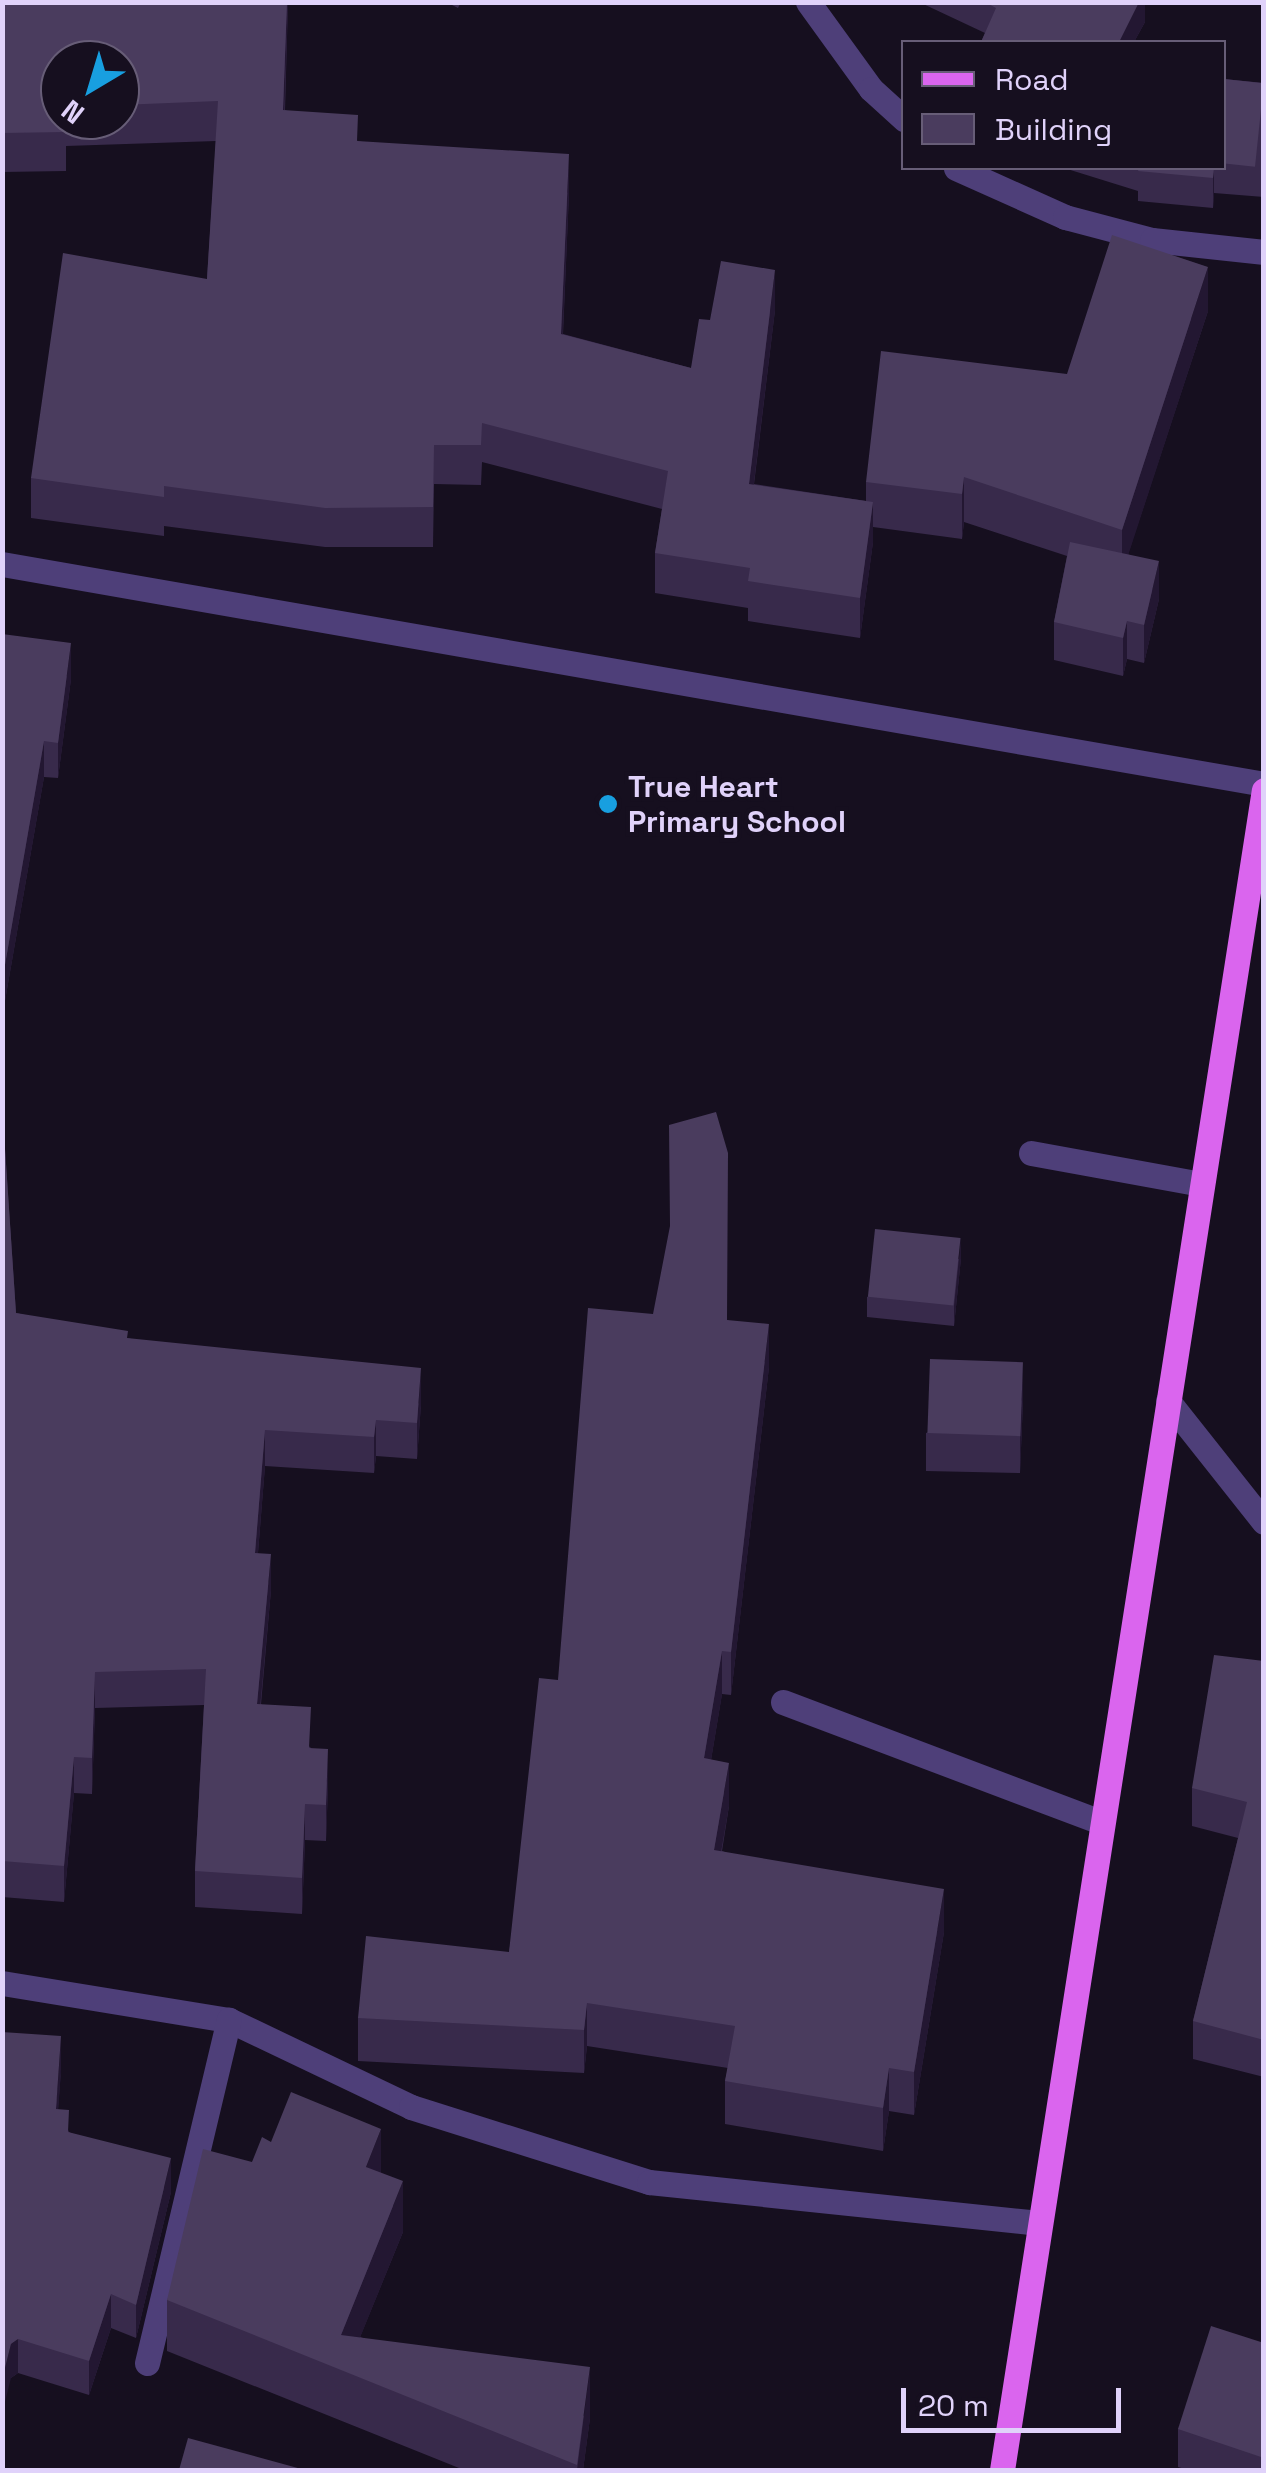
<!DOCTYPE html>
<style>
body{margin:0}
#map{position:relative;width:1266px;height:2473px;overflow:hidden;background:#160f1f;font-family:"Space Grotesk",sans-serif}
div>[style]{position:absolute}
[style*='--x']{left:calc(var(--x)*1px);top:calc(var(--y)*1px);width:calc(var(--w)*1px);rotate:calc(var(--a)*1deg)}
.minor>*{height:25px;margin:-12.5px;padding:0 12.5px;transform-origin:12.5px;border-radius:12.5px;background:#4e3f79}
.major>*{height:25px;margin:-12.5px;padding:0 12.5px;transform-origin:12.5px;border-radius:12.5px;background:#da65ee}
.wall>*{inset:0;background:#382a4b}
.shaded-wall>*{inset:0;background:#231732}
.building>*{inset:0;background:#4a3c5e;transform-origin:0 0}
.dots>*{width:28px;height:28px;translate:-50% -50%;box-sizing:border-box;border:5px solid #160f1f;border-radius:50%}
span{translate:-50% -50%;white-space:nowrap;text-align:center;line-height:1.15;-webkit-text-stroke:9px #160f1f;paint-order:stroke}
.poi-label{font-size:30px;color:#e0d2fa;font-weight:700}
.left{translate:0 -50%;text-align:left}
.frame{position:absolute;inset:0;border:5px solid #e0d2fa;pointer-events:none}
.legend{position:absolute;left:901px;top:40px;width:325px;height:130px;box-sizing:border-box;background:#160f1f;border:2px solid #675d77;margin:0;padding:12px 18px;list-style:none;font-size:30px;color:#e0d2fa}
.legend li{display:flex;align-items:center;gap:20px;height:50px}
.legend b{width:50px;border:2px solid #675d77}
.north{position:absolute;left:40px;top:40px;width:100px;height:100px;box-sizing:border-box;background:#160f1f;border:2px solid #675d77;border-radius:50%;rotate:218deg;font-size:28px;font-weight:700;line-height:40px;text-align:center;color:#e0d2fa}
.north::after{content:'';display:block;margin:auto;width:35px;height:45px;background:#189fe0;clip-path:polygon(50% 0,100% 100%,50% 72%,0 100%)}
.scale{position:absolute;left:901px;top:2388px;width:220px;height:45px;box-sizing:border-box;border:5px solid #e0d2fa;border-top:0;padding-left:12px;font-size:30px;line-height:35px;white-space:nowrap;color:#e0d2fa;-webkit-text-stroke:8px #160f1f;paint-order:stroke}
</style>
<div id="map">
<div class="minor">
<i style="--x:808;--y:2;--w:107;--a:54.1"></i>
<i style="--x:871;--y:89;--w:45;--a:42.3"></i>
<i style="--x:956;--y:168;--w:120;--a:24.2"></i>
<i style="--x:1065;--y:217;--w:90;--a:14.8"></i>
<i style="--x:1152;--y:240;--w:113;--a:6.1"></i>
<i style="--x:2;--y:564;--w:1281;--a:9.89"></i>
<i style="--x:1031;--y:1153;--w:173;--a:10.3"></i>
<i style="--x:1168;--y:1401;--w:154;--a:51.6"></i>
<i style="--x:783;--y:1702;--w:340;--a:20.7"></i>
<i style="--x:2;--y:1983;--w:230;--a:9.3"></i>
<i style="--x:229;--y:2020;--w:202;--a:25.5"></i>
<i style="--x:411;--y:2107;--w:250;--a:17.5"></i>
<i style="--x:649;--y:2182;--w:390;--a:6"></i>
<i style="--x:147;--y:2363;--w:353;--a:-76.6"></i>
</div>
<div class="major">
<i style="--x:1002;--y:2470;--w:1700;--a:-81.14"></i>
</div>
<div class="wall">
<i style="clip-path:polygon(evenodd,2px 2px,288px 2px,285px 110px,358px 141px,569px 193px,563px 334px,691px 368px,710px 320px,775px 310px,754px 484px,866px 501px,866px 482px,1067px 374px,1208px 311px,1128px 554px,1159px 599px,1144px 663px,1127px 659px,1123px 676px,1054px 660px,1054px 622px,1067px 556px,964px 522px,962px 539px,873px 527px,873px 542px,860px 638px,748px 621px,748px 608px,655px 593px,655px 553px,662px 509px,482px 462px,481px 485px,434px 484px,433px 547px,325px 547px,164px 526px,164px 536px,31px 518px,31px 478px,207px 279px,216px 141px,66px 146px,66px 171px,2px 172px,2px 2px,60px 60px,120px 60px,120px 120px,60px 120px,60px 60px)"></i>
<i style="clip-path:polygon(446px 2px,461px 2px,458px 8px)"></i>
<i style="clip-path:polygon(919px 2px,1145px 2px,1145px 22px,1134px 42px,981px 42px,985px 33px)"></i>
<i style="clip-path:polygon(1224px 53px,1224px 79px,1264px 83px,1264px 197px,1214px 193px,1213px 208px,1138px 201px,1138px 191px,1064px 168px,1224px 168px)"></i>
<i style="clip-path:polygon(2px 634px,71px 679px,58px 778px,44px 777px,2px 1018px)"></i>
<i style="clip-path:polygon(2px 1104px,16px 1313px,421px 1404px,417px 1459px,376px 1456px,374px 1473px,265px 1466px,258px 1553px,271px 1590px,261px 1704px,311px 1748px,328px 1785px,326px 1841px,305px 1840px,302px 1914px,195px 1907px,195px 1871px,204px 1705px,95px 1708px,92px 1794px,74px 1793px,64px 1902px,2px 1897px)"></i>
<i style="clip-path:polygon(961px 1258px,954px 1326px,867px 1317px,867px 1297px)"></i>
<i style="clip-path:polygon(653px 1314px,728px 1320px,769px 1367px,731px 1695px,722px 1694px,711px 1760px,729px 1806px,722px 1851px,944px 1932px,914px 2115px,889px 2111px,883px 2151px,725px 2124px,725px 2081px,728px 2068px,587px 2046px,584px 2073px,358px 2061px,358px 2018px,509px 1952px,558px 1680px)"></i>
<i style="clip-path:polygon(1023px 1400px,1020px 1473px,926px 1471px,926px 1433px)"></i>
<i style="clip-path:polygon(1264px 1661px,1264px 2077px,1193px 2059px,1193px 2021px,1238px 1838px,1192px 1826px,1192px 1788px)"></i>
<i style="clip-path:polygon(61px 2070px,58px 2109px,69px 2132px,171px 2192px,136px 2338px,111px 2328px,89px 2395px,18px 2373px,11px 2378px)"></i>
<i style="clip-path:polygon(271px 2142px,381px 2173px,403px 2232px,360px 2337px,590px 2418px,583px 2470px,464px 2470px,167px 2351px,167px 2300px,252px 2162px)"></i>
<i style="clip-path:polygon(1264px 2343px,1264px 2470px,1188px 2470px,1178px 2467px,1178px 2429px)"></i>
</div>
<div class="shaded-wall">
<i style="clip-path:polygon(287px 2px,288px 2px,283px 150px,283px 110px)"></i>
<i style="clip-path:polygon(1139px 2px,1145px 2px,1145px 22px,1134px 42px,1119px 42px)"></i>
<i style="clip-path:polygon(569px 154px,569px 193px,561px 373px,561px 334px)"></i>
<i style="clip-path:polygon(1214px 168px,1214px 193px,1213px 208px,1213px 178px)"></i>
<i style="clip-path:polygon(1208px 267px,1208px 311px,1122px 574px,1122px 530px)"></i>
<i style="clip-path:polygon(775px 270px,775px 310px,749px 523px,749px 484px)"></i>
<i style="clip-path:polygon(964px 477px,964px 522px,962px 539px,962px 494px)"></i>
<i style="clip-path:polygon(873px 502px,873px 542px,860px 638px,860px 598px)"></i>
<i style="clip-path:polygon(1159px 561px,1159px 599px,1144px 663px,1144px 625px)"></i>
<i style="clip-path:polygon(1127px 621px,1127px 659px,1123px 676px,1123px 638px)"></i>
<i style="clip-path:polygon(71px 643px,71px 679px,58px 778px,58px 743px)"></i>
<i style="clip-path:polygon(44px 741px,44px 777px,2px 1018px,2px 982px)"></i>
<i style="clip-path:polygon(961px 1238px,961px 1258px,954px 1326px,954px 1306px)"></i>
<i style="clip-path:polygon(769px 1324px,769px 1367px,731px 1695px,731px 1652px)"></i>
<i style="clip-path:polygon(1023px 1363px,1023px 1400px,1020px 1473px,1020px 1436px)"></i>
<i style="clip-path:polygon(421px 1368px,421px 1404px,417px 1459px,417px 1423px)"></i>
<i style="clip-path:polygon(376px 1420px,376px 1456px,374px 1473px,374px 1437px)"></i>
<i style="clip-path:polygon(265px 1430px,265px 1466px,255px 1589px,255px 1553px)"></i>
<i style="clip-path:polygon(271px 1554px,271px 1590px,257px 1740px,257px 1704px)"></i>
<i style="clip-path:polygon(722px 1651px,722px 1694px,704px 1802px,704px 1758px)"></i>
<i style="clip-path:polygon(95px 1672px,95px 1708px,92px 1794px,92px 1758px)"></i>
<i style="clip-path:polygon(328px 1749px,328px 1785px,326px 1841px,326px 1805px)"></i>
<i style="clip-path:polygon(74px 1757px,74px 1793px,64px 1902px,64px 1866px)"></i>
<i style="clip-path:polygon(729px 1763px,729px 1806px,714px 1893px,714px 1850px)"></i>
<i style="clip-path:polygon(305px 1804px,305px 1840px,302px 1914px,302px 1878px)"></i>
<i style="clip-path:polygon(944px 1889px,944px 1932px,914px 2115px,914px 2072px)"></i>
<i style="clip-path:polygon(587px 2003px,587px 2046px,584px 2073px,584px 2030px)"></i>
<i style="clip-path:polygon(61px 2036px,61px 2070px,56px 2143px,56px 2109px)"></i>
<i style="clip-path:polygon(889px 2068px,889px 2111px,883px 2151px,883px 2108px)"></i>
<i style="clip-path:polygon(381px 2129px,381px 2180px,366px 2167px)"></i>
<i style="clip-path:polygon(171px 2158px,171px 2192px,136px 2338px,136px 2305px)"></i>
<i style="clip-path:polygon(403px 2181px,403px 2232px,346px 2372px,341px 2335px)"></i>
<i style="clip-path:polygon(111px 2294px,111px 2328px,89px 2395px,89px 2361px)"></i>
<i style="clip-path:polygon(18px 2339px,18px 2373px,11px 2378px,2px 2414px,2px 2380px,11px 2344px)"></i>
<i style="clip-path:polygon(590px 2367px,590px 2418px,583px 2470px,577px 2470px)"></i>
</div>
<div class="building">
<i style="clip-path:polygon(2px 2px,287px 2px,283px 110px,358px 115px,357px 141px,569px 154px,561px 334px,691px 368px,699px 319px,710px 320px,721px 261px,775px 270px,749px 484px,873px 502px,860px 598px,748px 581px,750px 568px,655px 553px,668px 471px,482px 423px,481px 445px,434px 445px,433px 507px,325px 508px,164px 486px,164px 497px,31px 478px,63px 253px,207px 279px,218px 101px,120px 105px,120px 60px,60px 60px,60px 120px,66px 120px,66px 132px,2px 133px)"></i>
<i style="clip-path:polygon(985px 2px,1139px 2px,1119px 42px,981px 42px,996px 8px)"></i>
<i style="left:1224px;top:79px;width:40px;height:84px;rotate:6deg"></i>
<i style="clip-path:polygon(1139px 168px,1214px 168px,1213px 178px,1138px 171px)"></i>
<i style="clip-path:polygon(1112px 235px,1208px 267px,1122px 530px,964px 477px,962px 494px,866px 482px,881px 351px,1067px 374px)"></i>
<i style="clip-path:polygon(1070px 542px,1159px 561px,1144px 625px,1127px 621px,1123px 638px,1054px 622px)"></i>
<i style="clip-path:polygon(2px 634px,71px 643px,58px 743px,44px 741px,2px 982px)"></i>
<i style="clip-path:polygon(2px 1104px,16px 1313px,128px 1331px,127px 1338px,421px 1368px,417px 1423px,376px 1420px,374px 1437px,265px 1430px,255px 1553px,271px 1554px,257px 1704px,311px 1707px,309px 1748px,328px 1749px,326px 1805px,305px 1804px,302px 1878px,195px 1871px,206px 1669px,95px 1672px,92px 1758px,74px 1757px,64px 1866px,2px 1861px)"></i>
<i style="clip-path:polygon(716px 1112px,728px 1153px,727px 1320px,769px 1324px,731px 1652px,722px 1651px,704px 1758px,729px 1763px,714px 1850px,944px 1889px,914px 2072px,889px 2068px,883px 2108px,725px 2081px,735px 2026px,587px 2003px,584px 2030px,358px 2018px,366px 1936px,509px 1952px,539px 1678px,558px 1680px,588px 1308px,653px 1314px,670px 1226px,669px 1125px)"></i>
<i style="left:875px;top:1229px;width:86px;height:68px;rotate:6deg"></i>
<i style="left:930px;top:1359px;width:93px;height:74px;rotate:2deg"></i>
<i style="clip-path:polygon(1214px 1655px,1264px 1661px,1264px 2040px,1193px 2021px,1247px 1802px,1192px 1788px)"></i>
<i style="clip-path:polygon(2px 2032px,61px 2036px,56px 2109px,69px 2110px,68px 2132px,171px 2158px,136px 2305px,111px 2294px,89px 2361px,18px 2339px,11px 2344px,2px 2380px)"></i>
<i style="clip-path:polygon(291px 2092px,381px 2129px,366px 2167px,403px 2181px,341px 2335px,590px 2367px,577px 2465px,167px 2300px,203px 2149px,252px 2162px,262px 2137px,271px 2142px)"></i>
<i style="clip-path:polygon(1211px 2326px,1264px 2343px,1264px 2458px,1178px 2429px)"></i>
<i style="clip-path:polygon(188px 2438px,305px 2470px,179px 2470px)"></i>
</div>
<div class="dots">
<i style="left:608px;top:804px;background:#189fe0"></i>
</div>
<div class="poi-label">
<span class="left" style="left:628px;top:804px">True Heart<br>Primary School</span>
</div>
<div class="frame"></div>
<ul class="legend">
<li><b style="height:12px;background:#da65ee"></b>Road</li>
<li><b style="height:28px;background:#4a3c5e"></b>Building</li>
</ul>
<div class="north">N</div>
<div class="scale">20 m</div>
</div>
